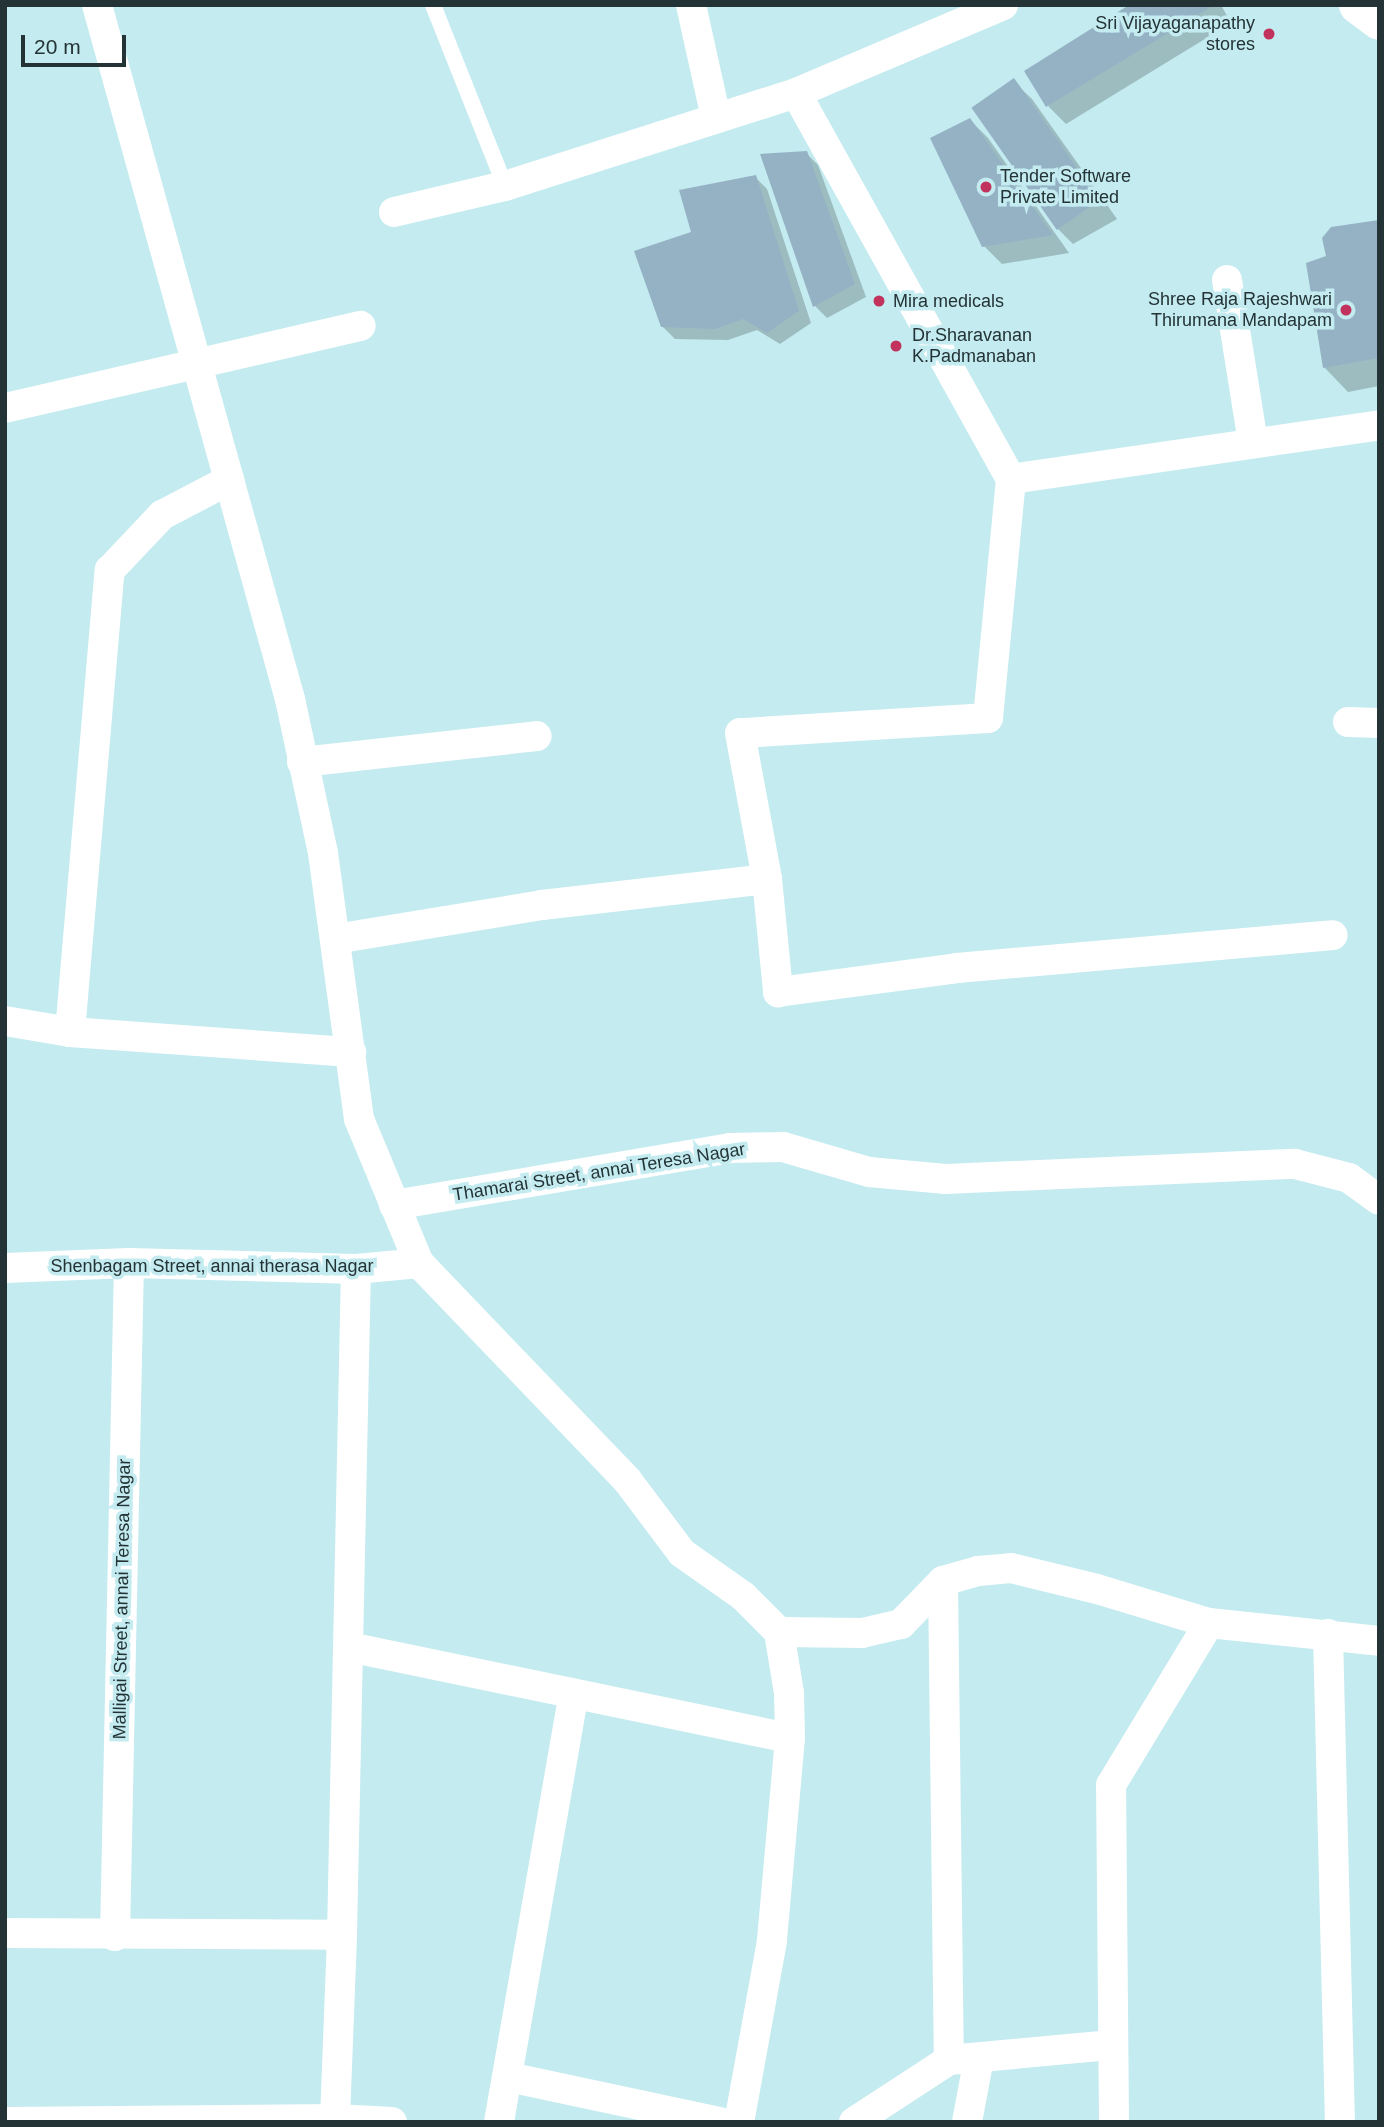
<!DOCTYPE html>
<style>
body{margin:0}
#map{position:relative;width:1384px;height:2127px;overflow:hidden;background:#c3ebf0;font-family:Arial,sans-serif}
div>[style]{position:absolute}
[style*='--x']{left:calc(var(--x)*1px);top:calc(var(--y)*1px);width:calc(var(--w)*1px);rotate:calc(var(--a)*1deg)}
.shadow>*{inset:0;background:#0003}
.building>*{inset:0;background:#95b2c5;transform-origin:0 0}
.lane>*{height:16px;margin:-8px;padding:0 8px;transform-origin:8px;border-radius:8px;background:#fff}
.street>*{height:30px;margin:-15px;padding:0 15px;transform-origin:15px;border-radius:15px;background:#fff}
.highway>*{height:38px;margin:-19px;padding:0 19px;transform-origin:19px;border-radius:19px;background:#fff}
.dots>*{width:19px;height:19px;translate:-50% -50%;box-sizing:border-box;border:4px solid #c3ebf0;border-radius:50%}
span{translate:-50% -50%;white-space:nowrap;text-align:center;line-height:1.15;-webkit-text-stroke:7px #c3ebf0;paint-order:stroke}
.poi-label{font-size:18px;color:#243335}
.right{translate:-100% -50%;text-align:right}
.left{translate:0 -50%;text-align:left}
.street-label{font-size:18px;color:#243335}
.frame{position:absolute;inset:0;border:7px solid #243335;pointer-events:none}
.scale{position:absolute;left:21px;top:35px;width:105px;height:32px;box-sizing:border-box;border:4px solid #243335;border-top:0;padding-left:9px;font-size:21px;line-height:24px;white-space:nowrap;color:#243335;-webkit-text-stroke:5px #c3ebf0;paint-order:stroke}
</style>
<div id="map">
<div class="shadow">
<i style="clip-path:polygon(1132px 5px,1221px 5px,1231px 23px,1066px 124px,1048px 106px)"></i>
<i style="clip-path:polygon(1013px 81px,1032px 99px,1117px 219px,1073px 244px,1055px 226px)"></i>
<i style="clip-path:polygon(970px 120px,988px 138px,1069px 253px,1002px 264px,984px 246px)"></i>
<i style="clip-path:polygon(806px 153px,818px 165px,866px 297px,827px 318px,815px 306px)"></i>
<i style="clip-path:polygon(755px 177px,767px 189px,811px 323px,780px 344px,757px 330px,728px 340px,675px 339px,662px 326px,693px 233px)"></i>
<i style="clip-path:polygon(1379px 222px,1379px 386px,1348px 392px,1325px 368px,1328px 258px)"></i>
</div>
<div class="building">
<i style="clip-path:polygon(1129px 5px,1214px 5px,1046px 107px,1024px 71px)"></i>
<i style="left:1014px;top:78px;width:149px;height:52px;rotate:55deg"></i>
<i style="clip-path:polygon(970px 118px,1053px 235px,982px 247px,930px 138px)"></i>
<i style="clip-path:polygon(807px 151px,855px 284px,813px 307px,760px 154px)"></i>
<i style="clip-path:polygon(756px 175px,799px 311px,767px 333px,743px 319px,715px 329px,661px 327px,634px 251px,691px 232px,679px 190px)"></i>
<i style="clip-path:polygon(1379px 220px,1379px 358px,1323px 368px,1306px 263px,1326px 256px,1322px 238px,1331px 227px)"></i>
</div>
<div class="lane">
<i style="--x:433;--y:5;--w:195;--a:68.3"></i>
</div>
<div class="street">
<i style="--x:97;--y:5;--w:720;--a:74.46"></i>
<i style="--x:290;--y:699;--w:157;--a:77.9"></i>
<i style="--x:323;--y:853;--w:268;--a:82.3"></i>
<i style="--x:359;--y:1119;--w:156;--a:67.4"></i>
<i style="--x:419;--y:1263;--w:301;--a:46.2"></i>
<i style="--x:627;--y:1480;--w:91;--a:53"></i>
<i style="--x:682;--y:1553;--w:75;--a:35.2"></i>
<i style="--x:743;--y:1596;--w:51;--a:45"></i>
<i style="--x:779;--y:1632;--w:62;--a:80.7"></i>
<i style="--x:789;--y:1693;--w:45;--a:88.7"></i>
<i style="--x:790;--y:1738;--w:204;--a:95.1"></i>
<i style="--x:772;--y:1941;--w:184;--a:100.3"></i>
<i style="--x:691;--y:5;--w:116;--a:77.5"></i>
<i style="--x:796;--y:93;--w:442;--a:60.9"></i>
<i style="--x:1011;--y:479;--w:240;--a:95.5"></i>
<i style="--x:988;--y:718;--w:248;--a:176.5"></i>
<i style="--x:740;--y:733;--w:148;--a:79.5"></i>
<i style="--x:767;--y:879;--w:114;--a:84.4"></i>
<i style="--x:778;--y:992;--w:181;--a:-7.6"></i>
<i style="--x:957;--y:968;--w:377;--a:-5"></i>
<i style="--x:394;--y:212;--w:114;--a:-13.2"></i>
<i style="--x:505;--y:186;--w:305;--a:-17.7"></i>
<i style="--x:796;--y:93;--w:225;--a:-23"></i>
<i style="--x:1227;--y:280;--w:165;--a:80.9"></i>
<i style="--x:5;--y:408;--w:365;--a:-13"></i>
<i style="--x:1011;--y:479;--w:372;--a:-8.3"></i>
<i style="--x:1348;--y:722;--w:31;--a:2"></i>
<i style="--x:302;--y:762;--w:236;--a:-6.3"></i>
<i style="--x:335;--y:939;--w:210;--a:-9.3"></i>
<i style="--x:542;--y:905;--w:226;--a:-6.6"></i>
<i style="--x:5;--y:1021;--w:66;--a:9.6"></i>
<i style="--x:70;--y:1032;--w:282;--a:4.1"></i>
<i style="--x:70;--y:1032;--w:464;--a:-85.1"></i>
<i style="--x:110;--y:570;--w:76;--a:-46.6"></i>
<i style="--x:162;--y:515;--w:76;--a:-27.6"></i>
<i style="--x:394;--y:1205;--w:341;--a:-9.6"></i>
<i style="--x:730;--y:1148;--w:53;--a:-1.1"></i>
<i style="--x:783;--y:1147;--w:90;--a:16.2"></i>
<i style="--x:869;--y:1172;--w:77;--a:5.2"></i>
<i style="--x:946;--y:1179;--w:349;--a:-2.5"></i>
<i style="--x:1295;--y:1164;--w:56;--a:14.5"></i>
<i style="--x:1349;--y:1178;--w:37;--a:36"></i>
<i style="--x:5;--y:1268;--w:124;--a:-2.3"></i>
<i style="--x:129;--y:1263;--w:227;--a:1.5"></i>
<i style="--x:356;--y:1269;--w:63;--a:-5.4"></i>
<i style="--x:943;--y:1581;--w:479;--a:89.3"></i>
<i style="--x:949;--y:2060;--w:164;--a:-5.3"></i>
<i style="--x:779;--y:1632;--w:83;--a:0.7"></i>
<i style="--x:862;--y:1633;--w:40;--a:-13"></i>
<i style="--x:901;--y:1624;--w:60;--a:-45.7"></i>
<i style="--x:943;--y:1581;--w:36;--a:-16"></i>
<i style="--x:978;--y:1571;--w:33;--a:-5"></i>
<i style="--x:1011;--y:1568;--w:89;--a:13.7"></i>
<i style="--x:1097;--y:1589;--w:117;--a:16.9"></i>
<i style="--x:1209;--y:1623;--w:171;--a:6"></i>
<i style="--x:1328;--y:1634;--w:488;--a:88.6"></i>
<i style="--x:349;--y:1647;--w:450;--a:11.7"></i>
<i style="--x:5;--y:1933;--w:337;--a:0.3"></i>
<i style="--x:115;--y:1936;--w:673;--a:-88.81"></i>
<i style="--x:508;--y:2077;--w:217;--a:12"></i>
<i style="--x:335;--y:2119;--w:184;--a:-87.8"></i>
<i style="--x:342;--y:1935;--w:666;--a:-88.8"></i>
<i style="--x:5;--y:2122;--w:330;--a:-0.5"></i>
<i style="--x:335;--y:2119;--w:57;--a:3"></i>
<i style="--x:499;--y:2122;--w:435;--a:-80.1"></i>
<i style="--x:854;--y:2122;--w:113;--a:-33.1"></i>
<i style="--x:967;--y:2122;--w:65;--a:-79.4"></i>
<i style="--x:1114;--y:2122;--w:337;--a:-90.5"></i>
<i style="--x:1111;--y:1785;--w:189;--a:-58.8"></i>
</div>
<div class="highway">
<i style="--x:1358;--y:5;--w:26;--a:37"></i>
</div>
<div class="dots">
<i style="left:1269px;top:34px;background:#c1335d"></i>
<i style="left:986px;top:187px;background:#c1335d"></i>
<i style="left:879px;top:301px;background:#c1335d"></i>
<i style="left:1346px;top:310px;background:#c1335d"></i>
<i style="left:896px;top:346px;background:#c1335d"></i>
</div>
<div class="poi-label">
<span class="right" style="left:1255px;top:34px">Sri Vijayaganapathy<br>stores</span>
<span class="left" style="left:1000px;top:187px">Tender Software<br>Private Limited</span>
<span class="right" style="left:1332px;top:310px">Shree Raja Rajeshwari<br>Thirumana Mandapam</span>
<span class="left" style="left:893px;top:301px">Mira medicals</span>
<span class="left" style="left:912px;top:346px">Dr.Sharavanan<br>K.Padmanaban</span>
</div>
<div class="street-label">
<span style="left:599px;top:1172px;rotate:-9deg">Thamarai Street, annai Teresa Nagar</span>
<span style="left:212px;top:1266px">Shenbagam Street, annai therasa Nagar</span>
<span style="left:122px;top:1599px;rotate:-89deg">Malligai Street, annai Teresa Nagar</span>
</div>
<div class="frame"></div>
<div class="scale">20 m</div>
</div>
